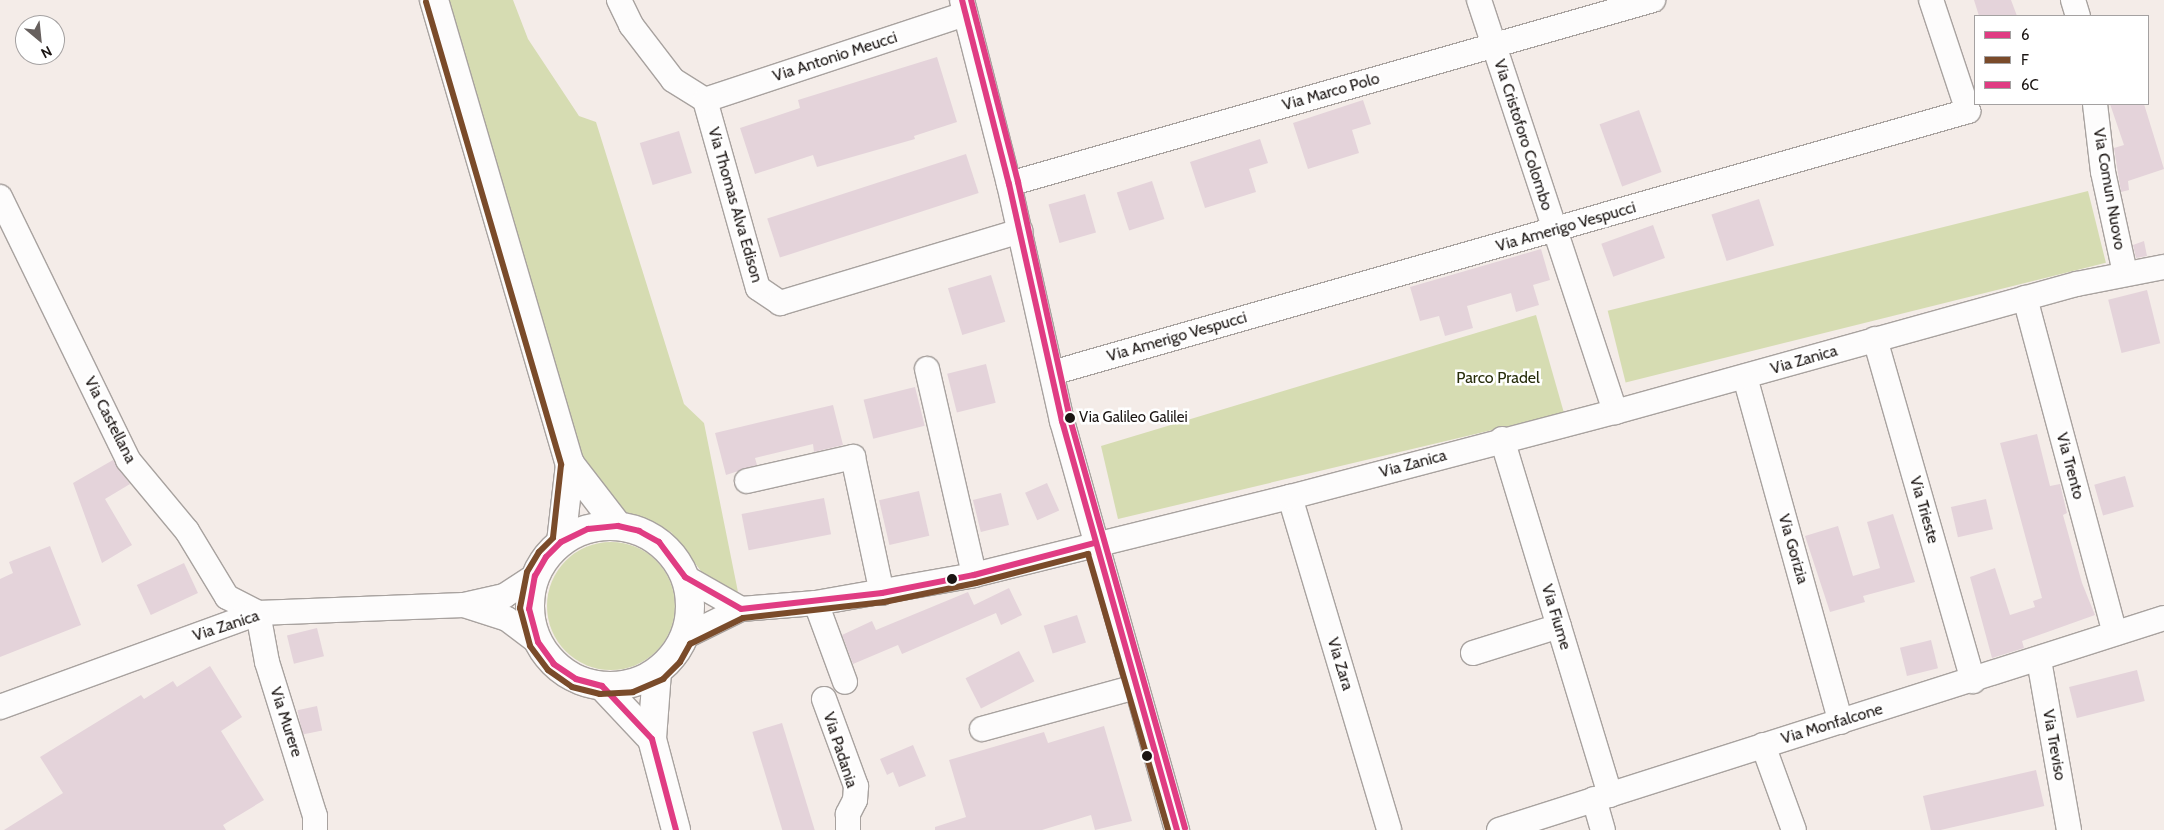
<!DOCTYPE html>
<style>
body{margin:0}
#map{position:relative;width:2164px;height:830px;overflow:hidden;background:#f4ece8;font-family:Cabin,sans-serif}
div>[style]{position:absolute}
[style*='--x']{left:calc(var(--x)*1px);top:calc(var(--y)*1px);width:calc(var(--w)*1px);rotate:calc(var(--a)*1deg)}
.green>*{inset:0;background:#d6dcb2;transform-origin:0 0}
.round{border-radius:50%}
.building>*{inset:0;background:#e4d3da;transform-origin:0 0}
.roads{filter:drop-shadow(1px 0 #a8a29f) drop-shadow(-1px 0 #a8a29f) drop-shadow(0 1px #a8a29f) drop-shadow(0 -1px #a8a29f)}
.minor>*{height:24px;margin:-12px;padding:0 12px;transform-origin:12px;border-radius:12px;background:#fdfcfc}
.major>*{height:28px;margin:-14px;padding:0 14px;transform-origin:14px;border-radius:14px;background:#fdfcfc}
.major>.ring{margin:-14px;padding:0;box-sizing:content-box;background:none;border:28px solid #fdfcfc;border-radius:50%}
.bus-1>*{height:6px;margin:-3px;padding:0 3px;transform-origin:3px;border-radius:3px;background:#e03c83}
.bus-2>*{height:6px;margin:-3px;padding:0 3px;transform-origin:3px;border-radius:3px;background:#7a4b2a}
.bus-3>*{height:6px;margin:-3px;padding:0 3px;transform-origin:3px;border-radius:3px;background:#e03c83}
.dots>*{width:14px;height:14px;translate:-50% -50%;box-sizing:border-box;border:2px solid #fff;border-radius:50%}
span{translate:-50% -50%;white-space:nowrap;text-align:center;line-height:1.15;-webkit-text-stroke:5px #fff;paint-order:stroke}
.bus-label{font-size:15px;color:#1b1513}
.left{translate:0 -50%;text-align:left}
.street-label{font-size:16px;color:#1b1513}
.park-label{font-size:16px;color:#272d0b}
.legend{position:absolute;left:1974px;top:15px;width:175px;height:90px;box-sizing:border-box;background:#fff;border:1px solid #a4a1a1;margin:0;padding:6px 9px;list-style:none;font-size:15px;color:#1b1513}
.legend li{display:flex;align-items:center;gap:10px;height:25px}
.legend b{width:25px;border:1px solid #a4a1a1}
.north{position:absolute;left:15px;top:15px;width:50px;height:50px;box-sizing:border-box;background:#fff;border:1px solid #a4a1a1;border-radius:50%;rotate:152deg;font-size:14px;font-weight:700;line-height:20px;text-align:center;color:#1b1513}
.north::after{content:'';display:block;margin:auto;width:18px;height:22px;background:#67605e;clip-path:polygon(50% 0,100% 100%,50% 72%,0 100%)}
</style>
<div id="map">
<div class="green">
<i style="clip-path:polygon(448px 0,513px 0,528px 39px,579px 116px,596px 122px,684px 404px,704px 423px,738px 592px,704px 575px,671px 532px,626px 513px,578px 458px)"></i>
<i style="left:2088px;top:191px;width:74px;height:495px;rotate:76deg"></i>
<i style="clip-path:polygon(1536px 315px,1564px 413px,1118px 519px,1101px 446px)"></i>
<i class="round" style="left:547px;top:542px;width:128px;height:128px"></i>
</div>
<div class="building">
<i style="clip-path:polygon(1974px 0,2011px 0,2017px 16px,1979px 16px)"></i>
<i style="clip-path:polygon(937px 57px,957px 122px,914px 136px,915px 139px,817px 167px,813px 155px,755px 174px,740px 128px,800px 108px,798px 100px)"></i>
<i style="clip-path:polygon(1363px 100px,1371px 124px,1352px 130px,1359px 153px,1308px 169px,1293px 123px)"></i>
<i style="clip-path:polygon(2110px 104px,2144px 104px,2164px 169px,2128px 181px,2129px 190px,2121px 192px,2114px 148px,2124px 145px)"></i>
<i style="left:1639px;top:110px;width:66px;height:42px;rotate:70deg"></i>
<i style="left:679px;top:131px;width:44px;height:41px;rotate:73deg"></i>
<i style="clip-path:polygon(1260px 139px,1268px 163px,1249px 169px,1256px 192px,1205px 208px,1190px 162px)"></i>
<i style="left:966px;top:154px;width:41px;height:209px;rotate:72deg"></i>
<i style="left:1152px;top:181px;width:40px;height:37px;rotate:72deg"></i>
<i style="left:1085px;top:194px;width:40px;height:38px;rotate:74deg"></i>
<i style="left:1759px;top:199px;width:49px;height:50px;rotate:72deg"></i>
<i style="left:1653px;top:225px;width:35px;height:55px;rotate:70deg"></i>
<i style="clip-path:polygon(2144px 241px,2147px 256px,2136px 258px,2133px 245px)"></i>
<i style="clip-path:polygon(1541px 249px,1550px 280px,1533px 285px,1539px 305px,1516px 312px,1511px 293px,1467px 306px,1473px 328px,1445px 336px,1439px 316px,1420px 321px,1410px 287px)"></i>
<i style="left:991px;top:275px;width:49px;height:45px;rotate:73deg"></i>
<i style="left:2147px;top:290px;width:55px;height:40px;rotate:76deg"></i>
<i style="left:986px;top:364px;width:40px;height:40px;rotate:76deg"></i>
<i style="left:915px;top:387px;width:40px;height:53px;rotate:76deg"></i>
<i style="clip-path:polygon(833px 405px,843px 445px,814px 452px,813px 444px,755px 458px,757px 465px,726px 475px,715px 433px)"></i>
<i style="clip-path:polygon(2037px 434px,2050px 486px,2060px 484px,2067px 513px,2063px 515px,2082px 583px,2095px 615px,2022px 641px,2024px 648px,1992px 658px,1970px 577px,1995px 568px,2010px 615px,2035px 607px,2033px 601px,2042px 598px,2000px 443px)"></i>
<i style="clip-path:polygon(113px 460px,130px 484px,105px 499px,132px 545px,102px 563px,73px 483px)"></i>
<i style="left:2125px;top:476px;width:32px;height:32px;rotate:74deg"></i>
<i style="left:1047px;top:483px;width:30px;height:24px;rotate:66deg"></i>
<i style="left:919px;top:491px;width:46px;height:41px;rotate:77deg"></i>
<i style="left:1001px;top:493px;width:33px;height:29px;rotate:76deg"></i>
<i style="left:824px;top:498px;width:37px;height:84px;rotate:79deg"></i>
<i style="left:1986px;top:499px;width:31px;height:36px;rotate:77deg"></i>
<i style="clip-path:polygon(1893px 514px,1915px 582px,1863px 596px,1865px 602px,1830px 612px,1805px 536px,1838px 526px,1853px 576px,1880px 568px,1867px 522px)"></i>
<i style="clip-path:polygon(50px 546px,81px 625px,0 657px,0 579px,13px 573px,9px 562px)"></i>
<i style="left:184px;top:563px;width:33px;height:52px;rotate:65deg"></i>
<i style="clip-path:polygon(1009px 588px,1022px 615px,1001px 625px,996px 613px,902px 654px,898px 645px,853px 664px,842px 635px,872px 621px,876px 630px,968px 592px,974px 605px)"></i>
<i style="left:1077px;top:615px;width:29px;height:35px;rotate:72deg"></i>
<i style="left:317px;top:628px;width:29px;height:31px;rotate:76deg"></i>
<i style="left:1931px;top:640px;width:29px;height:32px;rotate:76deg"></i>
<i style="left:1019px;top:651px;width:34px;height:60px;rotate:63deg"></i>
<i style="clip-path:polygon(210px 666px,242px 717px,221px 731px,264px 800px,223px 825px,226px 830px,4px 830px,63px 793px,40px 757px,141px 695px,144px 699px,173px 681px,177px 687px)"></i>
<i style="left:2137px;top:670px;width:32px;height:70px;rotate:76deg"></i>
<i style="left:317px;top:706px;width:25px;height:20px;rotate:78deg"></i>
<i style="left:782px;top:723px;width:112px;height:31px;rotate:73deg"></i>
<i style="clip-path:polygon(1104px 726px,1132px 821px,1095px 830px,1091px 815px,1042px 830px,935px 830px,935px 827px,966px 817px,949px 760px,1044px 732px,1048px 743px)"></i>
<i style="clip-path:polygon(913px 745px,926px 776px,899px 787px,893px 772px,887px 775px,880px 759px)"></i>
<i style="left:2036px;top:770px;width:37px;height:116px;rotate:77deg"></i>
</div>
<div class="roads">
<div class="minor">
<i style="--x:619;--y:0;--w:28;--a:64"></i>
<i style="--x:631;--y:25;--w:69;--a:52.6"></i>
<i style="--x:673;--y:80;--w:38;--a:32"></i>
<i style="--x:705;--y:100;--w:195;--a:74.3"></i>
<i style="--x:758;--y:288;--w:27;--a:34"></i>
<i style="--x:780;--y:303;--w:251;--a:-16.7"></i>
<i style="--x:962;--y:0;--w:190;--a:75.7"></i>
<i style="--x:1009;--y:184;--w:243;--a:77.4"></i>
<i style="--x:1062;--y:421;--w:425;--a:74.3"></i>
<i style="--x:1479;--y:0;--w:434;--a:71.7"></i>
<i style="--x:2073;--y:0;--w:17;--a:73"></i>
<i style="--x:705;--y:100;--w:274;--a:-18.3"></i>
<i style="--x:2095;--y:104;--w:68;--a:83.3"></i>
<i style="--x:2103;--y:172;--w:103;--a:77.7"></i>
<i style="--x:1009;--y:184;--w:670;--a:-15.95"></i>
<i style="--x:0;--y:197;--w:292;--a:64"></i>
<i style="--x:128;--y:460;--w:92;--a:50.3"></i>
<i style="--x:187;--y:531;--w:77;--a:58.8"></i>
<i style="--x:227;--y:597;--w:35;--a:27"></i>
<i style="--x:258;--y:613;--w:50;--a:79.6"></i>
<i style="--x:267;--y:662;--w:161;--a:72.7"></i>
<i style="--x:315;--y:816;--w:14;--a:90"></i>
<i style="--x:2025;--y:298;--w:347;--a:75"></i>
<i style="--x:1875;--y:339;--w:356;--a:74"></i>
<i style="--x:927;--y:369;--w:211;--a:77.1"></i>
<i style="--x:1052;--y:373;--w:953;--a:-15.96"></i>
<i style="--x:1968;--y:111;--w:117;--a:-108.4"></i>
<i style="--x:1745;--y:377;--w:358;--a:74.5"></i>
<i style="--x:1502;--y:439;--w:372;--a:73.1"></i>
<i style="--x:747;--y:481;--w:109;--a:-12.8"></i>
<i style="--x:853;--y:457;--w:139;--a:78"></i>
<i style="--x:1290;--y:497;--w:347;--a:73.4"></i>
<i style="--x:685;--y:577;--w:64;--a:29.7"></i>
<i style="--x:816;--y:603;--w:84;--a:69.8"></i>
<i style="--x:464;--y:605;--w:45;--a:18"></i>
<i style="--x:507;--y:619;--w:39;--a:37"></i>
<i style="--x:684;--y:637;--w:64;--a:-26.2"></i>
<i style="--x:741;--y:609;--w:75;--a:-4.6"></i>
<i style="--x:816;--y:603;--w:160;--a:-10"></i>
<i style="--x:974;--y:575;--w:325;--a:-13.9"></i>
<i style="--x:1290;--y:497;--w:336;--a:-14.7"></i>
<i style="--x:1615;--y:412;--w:479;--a:-15.5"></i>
<i style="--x:2077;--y:284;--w:89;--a:-11.1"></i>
<i style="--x:1473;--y:653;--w:90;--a:-17.4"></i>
<i style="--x:2039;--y:660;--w:173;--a:80"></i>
<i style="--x:824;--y:699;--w:93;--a:69.8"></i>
<i style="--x:856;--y:786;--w:14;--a:94"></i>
<i style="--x:855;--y:800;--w:16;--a:117"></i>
<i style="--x:848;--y:814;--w:16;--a:90"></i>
<i style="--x:0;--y:707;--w:275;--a:-20"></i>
<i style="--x:258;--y:613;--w:206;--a:-2.2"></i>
<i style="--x:464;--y:605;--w:41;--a:-12.7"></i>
<i style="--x:504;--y:596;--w:37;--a:-33"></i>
<i style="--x:982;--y:729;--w:160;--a:-15.3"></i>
<i style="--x:1763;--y:745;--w:90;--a:70"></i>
<i style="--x:1594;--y:799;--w:32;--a:74"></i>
<i style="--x:1499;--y:830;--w:698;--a:-17.68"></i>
</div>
<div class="major">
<i style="--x:434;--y:0;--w:484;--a:73.7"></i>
<i style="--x:570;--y:464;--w:78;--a:52.3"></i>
<i class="ring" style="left:530px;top:526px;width:132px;height:132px"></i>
<i style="--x:561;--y:542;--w:79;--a:-83.4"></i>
<i style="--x:657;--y:672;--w:67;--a:94.3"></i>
<i style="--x:652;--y:739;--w:94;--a:75.2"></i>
<i style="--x:602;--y:686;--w:73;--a:46.7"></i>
</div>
</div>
<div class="bus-1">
<i style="--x:962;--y:0;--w:190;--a:75.7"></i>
<i style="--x:1009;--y:184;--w:243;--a:77.4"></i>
<i style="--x:1062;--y:421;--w:425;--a:74.3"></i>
<i style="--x:676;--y:830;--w:94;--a:-104.8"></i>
<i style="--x:652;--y:739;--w:73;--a:-133.3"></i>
<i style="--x:602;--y:686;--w:27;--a:-165"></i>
<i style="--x:576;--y:679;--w:27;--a:-146"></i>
<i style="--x:554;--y:664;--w:27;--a:-126"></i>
<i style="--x:538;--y:642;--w:34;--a:-105"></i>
<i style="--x:529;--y:609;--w:34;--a:-80"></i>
<i style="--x:535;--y:576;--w:22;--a:-60"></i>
<i style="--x:546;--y:557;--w:21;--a:-45"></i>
<i style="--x:561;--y:542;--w:30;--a:-26"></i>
<i style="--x:588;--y:529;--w:30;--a:-6"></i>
<i style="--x:618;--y:526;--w:22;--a:13"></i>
<i style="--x:639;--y:531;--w:23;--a:29"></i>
<i style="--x:659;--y:542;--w:44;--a:53.4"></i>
<i style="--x:685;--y:577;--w:64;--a:29.7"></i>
<i style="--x:741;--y:609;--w:142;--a:-6.5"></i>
<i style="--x:882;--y:593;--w:94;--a:-11.1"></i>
<i style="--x:974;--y:575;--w:124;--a:-14.9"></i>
</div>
<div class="bus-2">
<i style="--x:426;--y:2;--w:482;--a:73.7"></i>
<i style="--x:561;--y:465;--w:73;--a:96.3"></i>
<i style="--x:553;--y:538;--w:20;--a:135"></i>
<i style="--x:539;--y:552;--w:23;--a:121"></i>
<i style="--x:527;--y:572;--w:37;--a:101"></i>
<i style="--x:520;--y:608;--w:39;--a:75"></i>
<i style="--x:530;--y:646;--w:30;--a:53"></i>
<i style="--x:548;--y:670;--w:29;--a:35"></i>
<i style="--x:572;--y:687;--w:29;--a:14"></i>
<i style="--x:600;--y:694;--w:33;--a:-3"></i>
<i style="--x:633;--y:692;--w:33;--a:-23"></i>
<i style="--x:663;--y:679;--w:24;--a:-45"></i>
<i style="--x:680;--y:662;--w:21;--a:-61"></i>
<i style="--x:690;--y:644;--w:59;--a:-26.1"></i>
<i style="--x:743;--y:618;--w:142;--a:-6.5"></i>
<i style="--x:884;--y:602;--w:94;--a:-11.7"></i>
<i style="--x:976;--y:583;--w:116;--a:-14.5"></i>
<i style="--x:1088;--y:554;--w:287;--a:73.8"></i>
</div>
<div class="bus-3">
<i style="--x:971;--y:0;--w:188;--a:75.5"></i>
<i style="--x:1018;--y:182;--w:243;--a:77.6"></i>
<i style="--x:1070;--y:419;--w:425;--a:74.3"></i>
</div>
<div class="dots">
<i style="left:1070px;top:418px;background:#1b1513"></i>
<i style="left:952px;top:579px;background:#1b1513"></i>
<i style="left:1147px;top:756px;background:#1b1513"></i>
</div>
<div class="bus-label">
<span class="left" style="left:1079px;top:418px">Via Galileo Galilei</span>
</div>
<div class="street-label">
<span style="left:835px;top:57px;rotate:-18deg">Via Antonio Meucci</span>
<span style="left:1331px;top:92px;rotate:-16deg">Via Marco Polo</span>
<span style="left:1523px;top:135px;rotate:72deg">Via Cristoforo Colombo</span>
<span style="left:2109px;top:189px;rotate:80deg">Via Comun Nuovo</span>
<span style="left:735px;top:205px;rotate:74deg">Via Thomas Alva Edison</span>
<span style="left:1566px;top:227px;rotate:-16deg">Via Amerigo Vespucci</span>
<span style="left:1177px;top:337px;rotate:-16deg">Via Amerigo Vespucci</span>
<span style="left:1804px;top:360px;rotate:-16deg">Via Zanica</span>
<span style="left:110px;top:420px;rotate:63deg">Via Castellana</span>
<span style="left:1413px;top:464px;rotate:-15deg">Via Zanica</span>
<span style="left:2070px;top:466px;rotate:75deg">Via Trento</span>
<span style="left:1924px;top:510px;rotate:74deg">Via Trieste</span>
<span style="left:1793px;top:549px;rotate:74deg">Via Gorizia</span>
<span style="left:1556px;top:617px;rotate:73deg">Via Fiume</span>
<span style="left:226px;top:626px;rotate:-18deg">Via Zanica</span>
<span style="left:1340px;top:664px;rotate:73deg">Via Zara</span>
<span style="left:286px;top:722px;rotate:72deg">Via Murere</span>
<span style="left:1832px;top:724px;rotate:-17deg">Via Monfalcone</span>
<span style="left:2054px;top:745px;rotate:80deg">Via Treviso</span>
<span style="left:840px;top:750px;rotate:72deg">Via Padania</span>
</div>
<div class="park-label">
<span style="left:1498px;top:378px">Parco Pradel</span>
</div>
<ul class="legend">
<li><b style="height:6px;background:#e03c83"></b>6</li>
<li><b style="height:6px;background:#7a4b2a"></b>F</li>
<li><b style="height:6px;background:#e03c83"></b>6C</li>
</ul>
<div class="north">N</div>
</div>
